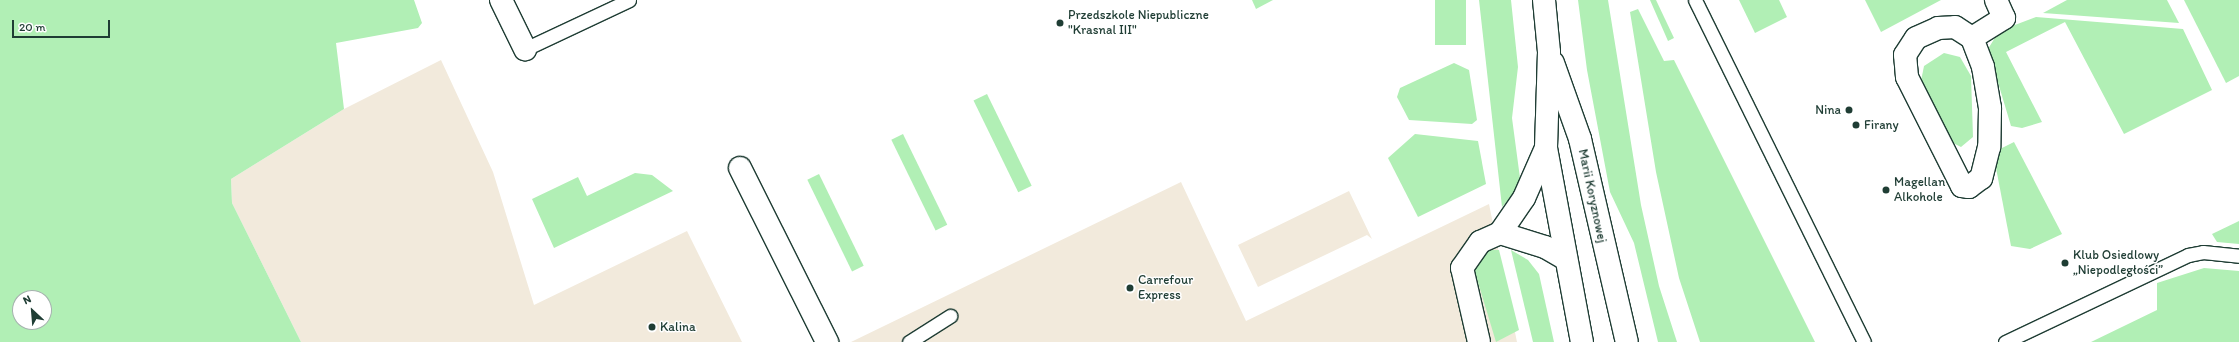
<!DOCTYPE html>
<meta charset="utf-8">
<style>
body{margin:0}
#map{position:relative;width:2239px;height:342px;overflow:hidden;background:#fff;font-family:Itim,sans-serif}
div>[style]{position:absolute}
[style*='--x']{left:calc(var(--x)*1px);top:calc(var(--y)*1px);width:calc(var(--w)*1px);rotate:calc(var(--a)*1deg)}
.built>*{inset:0;background:#f2eadc}
.green>*{inset:0;background:#b1efb5;transform-origin:0 0}
.roads{filter:drop-shadow(1px 0 #1f3d34) drop-shadow(-1px 0 #1f3d34) drop-shadow(0 1px #1f3d34) drop-shadow(0 -1px #1f3d34)}
.lane>*{height:13px;margin:-6.5px;padding:0 6.5px;transform-origin:6.5px;border-radius:6.5px;background:#fff}
.street>*{height:22px;margin:-11px;padding:0 11px;transform-origin:11px;border-radius:11px;background:#fff}
.secondary>*{height:22px;margin:-11px;padding:0 11px;transform-origin:11px;border-radius:11px;background:#fff}
.dots>*{width:11px;height:11px;translate:-50% -50%;box-sizing:border-box;border:2px solid #fff;border-radius:50%}
span{translate:-50% -50%;white-space:nowrap;text-align:center;line-height:1.15;-webkit-text-stroke:3px #fff;paint-order:stroke}
.poi-label{font-size:13px;color:#1f3d34}
.left{translate:0 -50%;text-align:left}
.right{translate:-100% -50%;text-align:right}
.street-label{font-size:13px;color:#1f3d34}
.north{position:absolute;left:12px;top:290px;width:40px;height:40px;box-sizing:border-box;background:#fff;border:1px solid #a5b1ae;border-radius:50%;rotate:334deg;font-size:11px;font-weight:700;line-height:16px;text-align:center;color:#1f3d34}
.north::after{content:'';display:block;margin:auto;width:14px;height:18px;background:#1f3d34;clip-path:polygon(50% 0,100% 100%,50% 72%,0 100%)}
.scale{position:absolute;left:12px;top:20px;width:98px;height:18px;box-sizing:border-box;border:2px solid #1f3d34;border-top:0;padding-left:5px;font-size:12px;line-height:14px;white-space:nowrap;color:#1f3d34;-webkit-text-stroke:3px #fff;paint-order:stroke}
</style>
<div id="map">
<div class="built">
<i style="clip-path:polygon(441px 60px,493px 172px,534px 305px,687px 231px,742px 342px,301px 342px,232px 203px,231px 179px,344px 109px)"></i>
<i style="clip-path:polygon(1181px 182px,1246px 321px,1489px 204px,1517px 342px,851px 342px)"></i>
<i style="clip-path:polygon(1349px 191px,1372px 239px,1367px 235px,1258px 287px,1238px 245px)"></i>
</div>
<div class="green">
<i style="clip-path:polygon(evenodd,0 0,414px 0,422px 23px,418px 28px,336px 43px,344px 109px,231px 179px,232px 203px,301px 342px,0 342px,0 0,20px 298px,44px 298px,44px 322px,20px 322px,20px 298px)"></i>
<i style="clip-path:polygon(1252px 0,1273px 0,1256px 9px)"></i>
<i style="left:1435px;top:0;width:31px;height:45px"></i>
<i style="clip-path:polygon(1479px 0,1511px 0,1518px 67px,1512px 118px,1520px 178px,1515px 192px,1502px 207px)"></i>
<i style="clip-path:polygon(1578px 0,1608px 0,1641px 205px,1659px 286px,1677px 342px,1658px 342px,1634px 243px,1610px 192px,1587px 70px)"></i>
<i style="clip-path:polygon(1650px 0,1656px 0,1674px 38px,1668px 41px)"></i>
<i style="clip-path:polygon(1739px 0,1779px 0,1787px 17px,1755px 33px)"></i>
<i style="clip-path:polygon(1865px 0,1941px 0,1881px 32px)"></i>
<i style="clip-path:polygon(2067px 0,2167px 0,2179px 23px,2043px 13px)"></i>
<i style="clip-path:polygon(2184px 0,2239px 0,2239px 76px,2226px 83px)"></i>
<i style="clip-path:polygon(1638px 9px,1664px 61px,1674px 60px,1815px 342px,1700px 342px,1679px 278px,1656px 172px,1630px 12px)"></i>
<i style="clip-path:polygon(2036px 17px,2183px 29px,2212px 90px,2124px 134px,2065px 22px,2006px 52px,2042px 122px,2022px 128px,2011px 126px,1988px 49px,1999px 31px)"></i>
<i style="clip-path:polygon(1944px 53px,1960px 57px,1971px 76px,1973px 137px,1961px 147px,1951px 142px,1921px 81px,1924px 66px)"></i>
<i style="clip-path:polygon(1454px 63px,1469px 70px,1477px 120px,1472px 124px,1409px 120px,1397px 97px,1400px 88px)"></i>
<i style="left:987px;top:94px;width:102px;height:15px;rotate:64deg"></i>
<i style="left:903px;top:134px;width:101px;height:13px;rotate:64deg"></i>
<i style="clip-path:polygon(1415px 134px,1478px 141px,1486px 184px,1418px 217px,1388px 158px)"></i>
<i style="clip-path:polygon(2014px 142px,2062px 234px,2030px 249px,2011px 246px,1996px 168px,2000px 149px)"></i>
<i style="clip-path:polygon(635px 173px,652px 175px,673px 191px,554px 248px,532px 199px,578px 177px,587px 196px)"></i>
<i style="left:819px;top:174px;width:102px;height:13px;rotate:64deg"></i>
<i style="clip-path:polygon(2239px 221px,2239px 244px,2217px 242px,2212px 234px)"></i>
<i style="clip-path:polygon(1490px 250px,1499px 250px,1519px 330px,1496px 342px,1474px 269px,1480px 254px)"></i>
<i style="clip-path:polygon(1511px 250px,1528px 260px,1539px 274px,1554px 342px,1533px 342px)"></i>
<i style="clip-path:polygon(2204px 268px,2239px 271px,2239px 342px,2091px 342px,2157px 310px,2157px 283px)"></i>
</div>
<div class="roads">
<div class="lane">
<i style="--x:1695;--y:0;--w:381;--a:63.7"></i>
<i style="--x:525;--y:49;--w:115;--a:-25.2"></i>
<i style="--x:909;--y:342;--w:49;--a:-32.4"></i>
<i style="--x:2005;--y:342;--w:203;--a:-25.4"></i>
<i style="--x:2188;--y:255;--w:15;--a:-11"></i>
<i style="--x:2203;--y:252;--w:36;--a:6"></i>
</div>
<div class="street">
<i style="--x:501;--y:0;--w:55;--a:63.9"></i>
<i style="--x:1955;--y:27;--w:20;--a:33"></i>
<i style="--x:1972;--y:38;--w:31;--a:69"></i>
<i style="--x:1983;--y:67;--w:42;--a:80.3"></i>
<i style="--x:1990;--y:108;--w:39;--a:91"></i>
<i style="--x:1989;--y:147;--w:32;--a:104"></i>
<i style="--x:1981;--y:178;--w:15;--a:143"></i>
<i style="--x:1969;--y:187;--w:7;--a:-172"></i>
<i style="--x:1962;--y:186;--w:122;--a:-116.8"></i>
<i style="--x:1907;--y:77;--w:22;--a:-95"></i>
<i style="--x:1905;--y:55;--w:20;--a:-57"></i>
<i style="--x:1916;--y:38;--w:24;--a:-24"></i>
<i style="--x:1938;--y:28;--w:17;--a:-3"></i>
<i style="--x:1972;--y:38;--w:38;--a:-32"></i>
<i style="--x:2004;--y:18;--w:20;--a:-114"></i>
<i style="--x:740;--y:168;--w:195;--a:63.4"></i>
<i style="--x:1500;--y:233;--w:47;--a:17.3"></i>
<i style="--x:1545;--y:247;--w:22;--a:30"></i>
<i style="--x:1479;--y:342;--w:76;--a:-102.9"></i>
<i style="--x:1462;--y:268;--w:32;--a:-55"></i>
<i style="--x:1480;--y:242;--w:22;--a:-24"></i>
<i style="--x:1500;--y:233;--w:42;--a:-55.6"></i>
<i style="--x:1524;--y:198;--w:55;--a:-66.3"></i>
</div>
<div class="secondary">
<i style="--x:1544;--y:0;--w:52;--a:84.5"></i>
<i style="--x:1549;--y:52;--w:96;--a:91.8"></i>
<i style="--x:1546;--y:148;--w:197;--a:79.5"></i>
<i style="--x:1553;--y:63;--w:81;--a:70.4"></i>
<i style="--x:1580;--y:139;--w:208;--a:77"></i>
</div>
</div>
<div class="dots">
<i style="left:1060px;top:23px;background:#1f3d34"></i>
<i style="left:1849px;top:110px;background:#1f3d34"></i>
<i style="left:1856px;top:125px;background:#1f3d34"></i>
<i style="left:1886px;top:190px;background:#1f3d34"></i>
<i style="left:2065px;top:263px;background:#1f3d34"></i>
<i style="left:1130px;top:288px;background:#1f3d34"></i>
<i style="left:652px;top:327px;background:#1f3d34"></i>
</div>
<div class="poi-label">
<span class="left" style="left:1068px;top:23px">Przedszkole Niepubliczne<br>"Krasnal III"</span>
<span class="right" style="left:1841px;top:110px">Nina</span>
<span class="left" style="left:1864px;top:125px">Firany</span>
<span class="left" style="left:1894px;top:190px">Magellan<br>Alkohole</span>
<span class="left" style="left:2073px;top:263px">Klub Osiedlowy<br>„Niepodległości”</span>
<span class="left" style="left:1138px;top:288px">Carrefour<br>Express</span>
<span class="left" style="left:660px;top:327px">Kalina</span>
</div>
<div class="street-label">
<span style="left:1592px;top:196px;rotate:78deg">Marii Koryznowej</span>
</div>
<div class="north">N</div>
<div class="scale">20 m</div>
</div>
